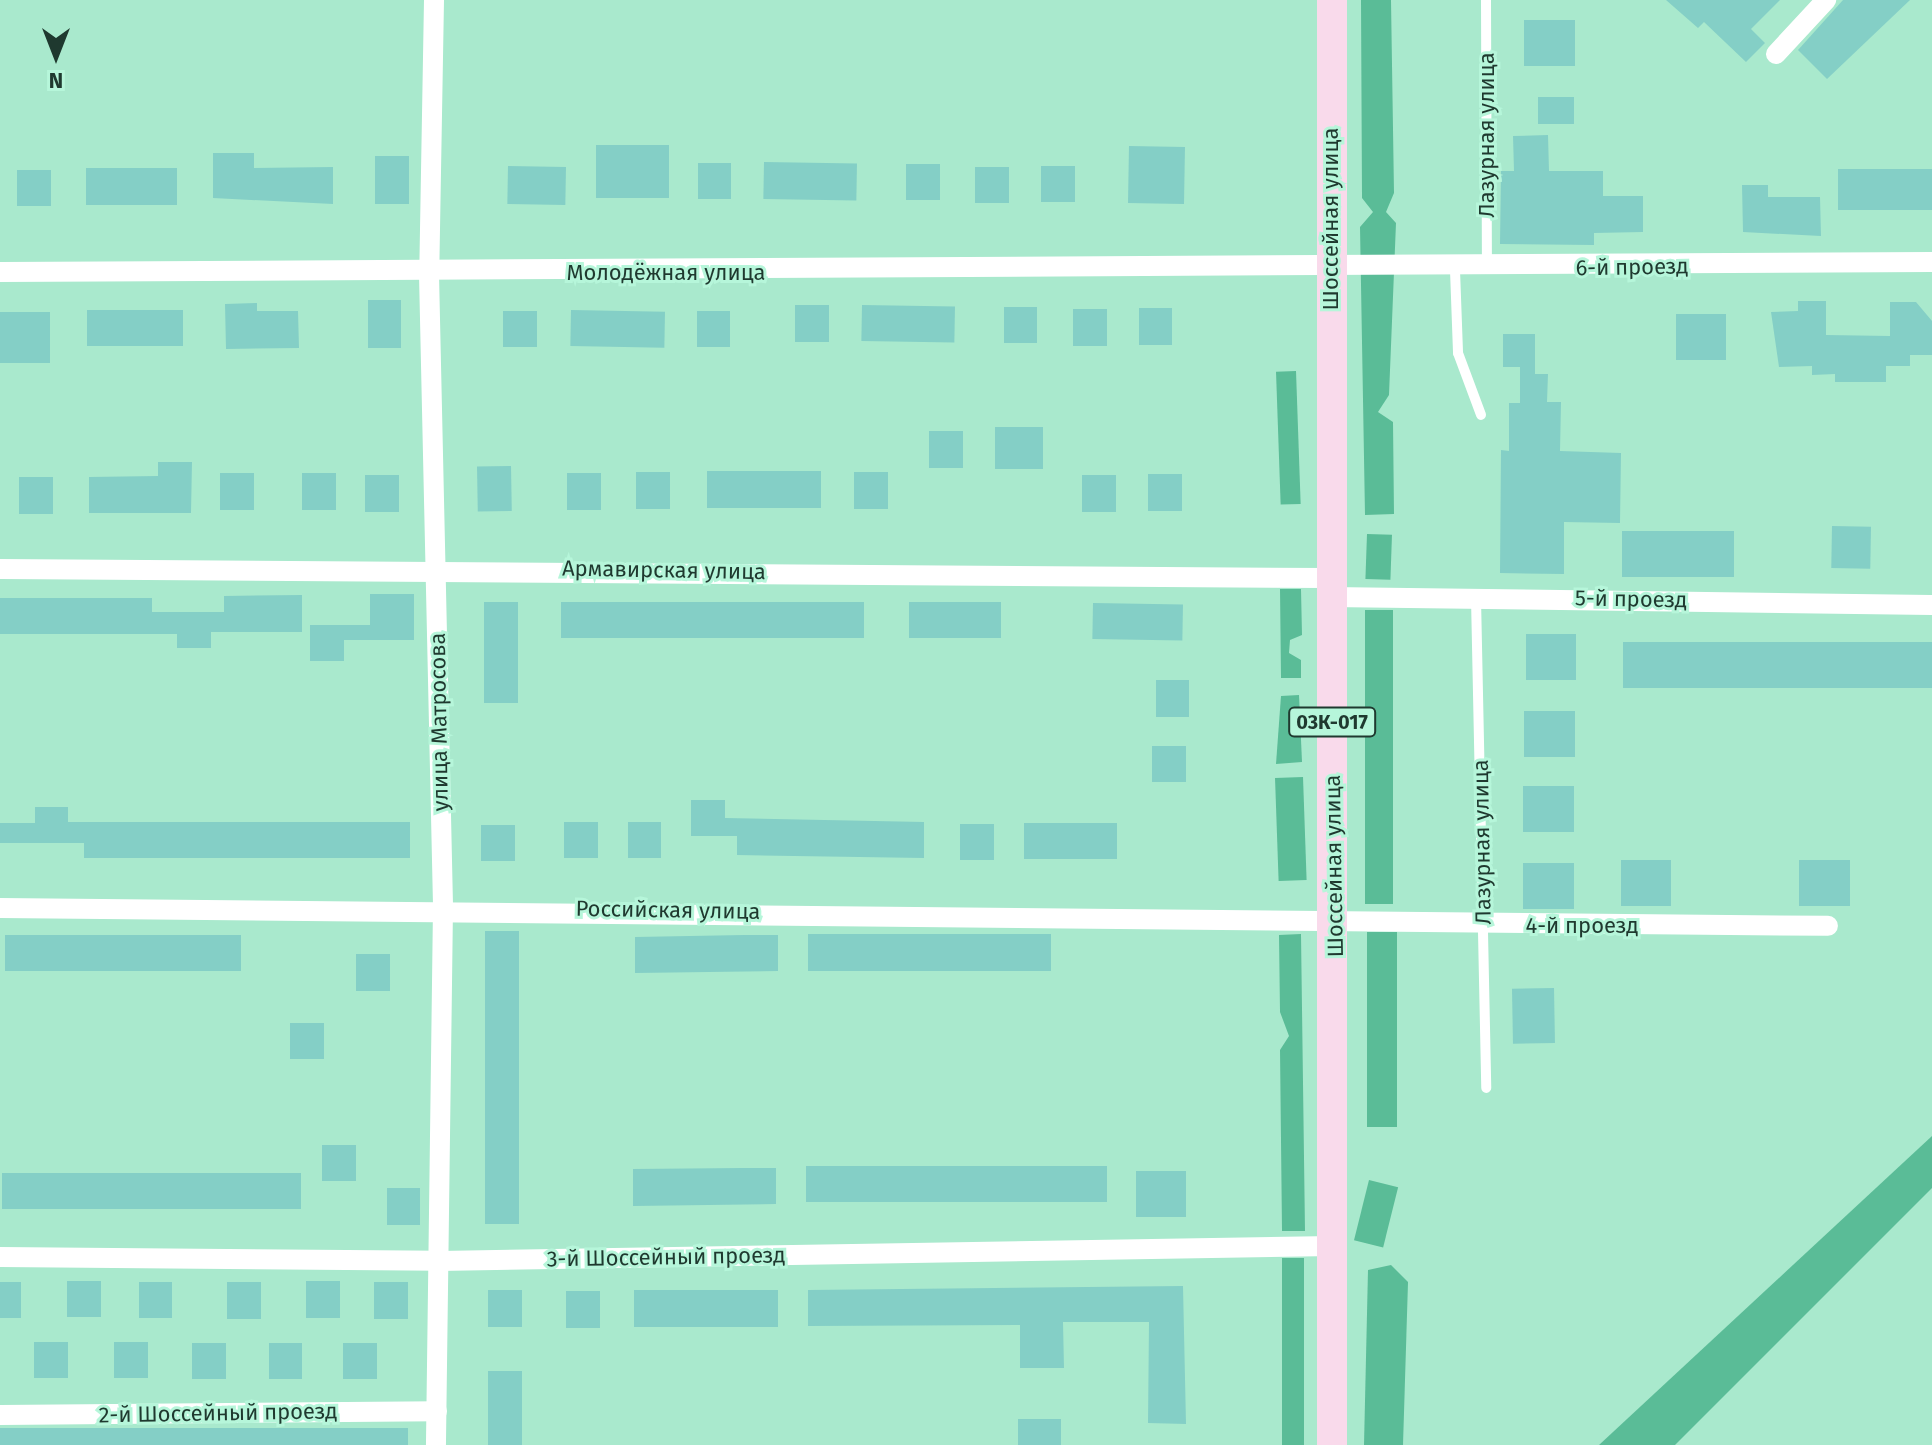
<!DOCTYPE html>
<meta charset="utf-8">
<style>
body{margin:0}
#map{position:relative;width:1932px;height:1445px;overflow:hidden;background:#a9e9cd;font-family:"Fira Sans",sans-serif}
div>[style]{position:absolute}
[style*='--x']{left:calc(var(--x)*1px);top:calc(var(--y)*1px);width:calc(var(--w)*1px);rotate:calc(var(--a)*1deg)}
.forest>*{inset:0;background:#5abc97;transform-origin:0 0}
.building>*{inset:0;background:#84cfc6;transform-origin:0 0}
.service>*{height:10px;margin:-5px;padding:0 5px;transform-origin:5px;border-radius:5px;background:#fff}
.minor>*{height:20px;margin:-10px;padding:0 10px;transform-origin:10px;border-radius:10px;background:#fff}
.primary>*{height:30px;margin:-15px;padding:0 15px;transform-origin:15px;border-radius:15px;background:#f9daeb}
span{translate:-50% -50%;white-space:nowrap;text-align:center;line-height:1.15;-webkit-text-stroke:6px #b6f6da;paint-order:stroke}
.shield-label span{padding:2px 6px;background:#b6f6da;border:2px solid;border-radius:6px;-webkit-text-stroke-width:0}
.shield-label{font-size:20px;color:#1f392f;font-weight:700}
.street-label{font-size:22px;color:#1f392f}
.north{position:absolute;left:16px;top:16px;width:80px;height:80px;-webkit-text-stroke:6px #b6f6da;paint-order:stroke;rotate:180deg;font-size:22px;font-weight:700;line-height:32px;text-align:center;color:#1f392f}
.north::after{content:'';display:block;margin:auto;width:28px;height:36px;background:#1f392f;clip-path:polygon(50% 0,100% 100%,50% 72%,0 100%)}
</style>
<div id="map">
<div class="forest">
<i style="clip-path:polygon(1361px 0,1391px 0,1394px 193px,1386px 212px,1396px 223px,1389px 395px,1378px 412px,1393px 422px,1394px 514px,1365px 515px,1360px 227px,1373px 212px,1362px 198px)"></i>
<i style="left:1296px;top:371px;width:133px;height:20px;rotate:88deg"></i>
<i style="left:1367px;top:534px;width:25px;height:45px;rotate:2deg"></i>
<i style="clip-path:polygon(1280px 589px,1301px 589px,1302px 635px,1290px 640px,1289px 653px,1301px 660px,1301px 678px,1281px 678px)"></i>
<i style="left:1365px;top:610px;width:28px;height:294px"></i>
<i style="clip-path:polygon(1299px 695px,1302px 762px,1276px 764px,1281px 696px)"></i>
<i style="left:1303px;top:777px;width:103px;height:28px;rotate:88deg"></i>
<i style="left:1367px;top:932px;width:30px;height:195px"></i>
<i style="clip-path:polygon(1301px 934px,1305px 1231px,1282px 1231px,1280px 1050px,1289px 1036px,1280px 1012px,1279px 935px)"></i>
<i style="clip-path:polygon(1932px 1136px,1932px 1188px,1675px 1445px,1599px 1445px)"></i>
<i style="left:1369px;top:1180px;width:30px;height:62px;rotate:14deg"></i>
<i style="left:1282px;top:1258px;width:22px;height:187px"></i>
<i style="clip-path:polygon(1391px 1265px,1408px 1282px,1403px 1445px,1364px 1445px,1368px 1270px)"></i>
</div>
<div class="building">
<i style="clip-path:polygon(1666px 0,1780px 0,1751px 29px,1765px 43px,1746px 62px,1704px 22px,1698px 28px)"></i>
<i style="clip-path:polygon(1843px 0,1910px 0,1827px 79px,1798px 50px)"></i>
<i style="left:1524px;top:20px;width:51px;height:46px"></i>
<i style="left:1574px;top:97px;width:27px;height:36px;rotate:90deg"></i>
<i style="clip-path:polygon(1548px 135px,1549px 171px,1603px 171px,1603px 196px,1643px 196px,1643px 232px,1594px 233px,1594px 245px,1500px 244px,1501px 171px,1514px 171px,1513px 136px)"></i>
<i style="left:669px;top:145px;width:53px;height:73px;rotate:90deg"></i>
<i style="left:1129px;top:146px;width:56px;height:57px;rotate:1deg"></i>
<i style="clip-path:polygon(213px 153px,254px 153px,254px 168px,333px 167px,333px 204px,213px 198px)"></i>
<i style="left:375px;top:156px;width:34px;height:48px"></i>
<i style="left:764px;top:162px;width:93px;height:37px;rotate:1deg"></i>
<i style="left:698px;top:163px;width:33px;height:36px"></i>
<i style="left:906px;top:164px;width:34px;height:36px"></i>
<i style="left:508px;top:166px;width:58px;height:38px;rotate:1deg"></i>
<i style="left:1041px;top:166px;width:34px;height:36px"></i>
<i style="left:975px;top:167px;width:34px;height:36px"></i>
<i style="left:86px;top:168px;width:91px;height:37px"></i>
<i style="left:1838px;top:169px;width:94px;height:41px"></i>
<i style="left:17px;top:170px;width:34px;height:36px"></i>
<i style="clip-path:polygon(1742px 185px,1768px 185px,1768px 197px,1820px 197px,1821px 236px,1743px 232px)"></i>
<i style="left:368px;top:300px;width:33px;height:48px"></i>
<i style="clip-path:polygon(1798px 301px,1826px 301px,1826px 335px,1890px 336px,1890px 302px,1916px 302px,1932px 321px,1932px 355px,1910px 355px,1910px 366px,1886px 366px,1886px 382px,1835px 382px,1835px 374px,1812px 375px,1812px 366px,1779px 367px,1771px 312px,1798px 311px)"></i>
<i style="clip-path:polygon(257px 303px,257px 311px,298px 311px,299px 348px,226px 349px,225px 304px)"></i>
<i style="left:795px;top:305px;width:34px;height:37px"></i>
<i style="left:862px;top:305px;width:93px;height:36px;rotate:1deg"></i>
<i style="left:1004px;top:307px;width:33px;height:36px"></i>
<i style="left:1139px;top:308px;width:33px;height:37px"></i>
<i style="left:1073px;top:309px;width:34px;height:37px"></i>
<i style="left:183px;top:310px;width:36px;height:96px;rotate:90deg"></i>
<i style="left:571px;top:310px;width:94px;height:36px;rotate:1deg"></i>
<i style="left:503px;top:311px;width:34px;height:36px"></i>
<i style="left:697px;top:311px;width:33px;height:36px"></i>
<i style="left:0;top:312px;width:50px;height:51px"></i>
<i style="left:1676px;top:314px;width:50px;height:46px"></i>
<i style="clip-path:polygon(1503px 334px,1535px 334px,1535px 374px,1548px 374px,1547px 402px,1561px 402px,1560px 451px,1621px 453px,1620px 523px,1564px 522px,1564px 574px,1500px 573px,1501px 450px,1509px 451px,1509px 403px,1520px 403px,1520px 367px,1503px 367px)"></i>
<i style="left:995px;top:427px;width:48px;height:42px"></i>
<i style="left:929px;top:431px;width:34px;height:37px"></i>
<i style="clip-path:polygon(158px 462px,192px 462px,191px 513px,89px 513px,89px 477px,158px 476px)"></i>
<i style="left:511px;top:466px;width:45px;height:34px;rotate:89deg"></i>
<i style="left:707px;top:471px;width:114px;height:37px"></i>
<i style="left:636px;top:472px;width:34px;height:37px"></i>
<i style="left:854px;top:472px;width:34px;height:37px"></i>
<i style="left:220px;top:473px;width:34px;height:37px"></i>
<i style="left:302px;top:473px;width:34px;height:37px"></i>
<i style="left:567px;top:473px;width:34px;height:37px"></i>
<i style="left:1148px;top:474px;width:34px;height:37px"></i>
<i style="left:365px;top:475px;width:34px;height:37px"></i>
<i style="left:1082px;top:475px;width:34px;height:37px"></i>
<i style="left:19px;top:477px;width:34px;height:37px"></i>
<i style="left:1832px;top:526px;width:39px;height:42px;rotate:1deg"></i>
<i style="left:1622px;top:531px;width:112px;height:46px"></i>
<i style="clip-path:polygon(370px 594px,414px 594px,414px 640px,344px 640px,344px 661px,310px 661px,310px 625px,370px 625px)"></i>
<i style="clip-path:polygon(302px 595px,302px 632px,211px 632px,211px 648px,177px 648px,177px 634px,0 634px,0 598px,152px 598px,152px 612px,224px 612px,224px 596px)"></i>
<i style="left:484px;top:602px;width:34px;height:101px"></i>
<i style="left:561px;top:602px;width:303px;height:36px"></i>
<i style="left:1001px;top:602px;width:36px;height:92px;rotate:90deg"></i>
<i style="left:1093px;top:603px;width:90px;height:36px;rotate:1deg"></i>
<i style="left:1526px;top:634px;width:50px;height:46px"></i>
<i style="left:1623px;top:642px;width:309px;height:46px"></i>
<i style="left:1156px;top:680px;width:33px;height:37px"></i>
<i style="left:1524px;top:711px;width:51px;height:46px"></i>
<i style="left:1152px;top:746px;width:34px;height:36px"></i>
<i style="left:1523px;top:786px;width:51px;height:46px"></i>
<i style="clip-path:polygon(691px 800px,725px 800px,725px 818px,924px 822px,924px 858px,737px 855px,737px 836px,691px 836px)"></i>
<i style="clip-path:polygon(35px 807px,68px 807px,68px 822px,410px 822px,410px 858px,84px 858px,84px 843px,0 843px,0 823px,35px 823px)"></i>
<i style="left:564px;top:822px;width:34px;height:36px"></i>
<i style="left:628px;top:822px;width:33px;height:36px"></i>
<i style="left:1117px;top:823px;width:36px;height:93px;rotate:90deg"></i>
<i style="left:960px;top:824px;width:34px;height:36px"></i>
<i style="left:481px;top:825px;width:34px;height:36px"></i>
<i style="left:1621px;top:860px;width:50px;height:46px"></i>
<i style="left:1799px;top:860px;width:51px;height:46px"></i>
<i style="left:1523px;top:863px;width:51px;height:46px"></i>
<i style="left:485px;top:931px;width:34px;height:293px"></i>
<i style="left:808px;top:934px;width:243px;height:37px"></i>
<i style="left:241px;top:935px;width:36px;height:236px;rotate:90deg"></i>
<i style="clip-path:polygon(744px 935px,778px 935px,778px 971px,635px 973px,635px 937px)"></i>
<i style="left:356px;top:954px;width:34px;height:37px"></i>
<i style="left:1554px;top:988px;width:55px;height:42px;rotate:89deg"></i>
<i style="left:290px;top:1023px;width:34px;height:36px"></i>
<i style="left:322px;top:1145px;width:34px;height:36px"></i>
<i style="left:1107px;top:1166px;width:36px;height:301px;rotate:90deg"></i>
<i style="clip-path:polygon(742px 1168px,776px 1168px,776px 1204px,633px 1206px,633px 1169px)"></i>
<i style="left:1136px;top:1171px;width:50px;height:46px"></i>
<i style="left:2px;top:1173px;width:299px;height:36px"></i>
<i style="left:387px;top:1188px;width:33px;height:37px"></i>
<i style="left:67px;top:1281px;width:34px;height:36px"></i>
<i style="left:306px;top:1281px;width:34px;height:37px"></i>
<i style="left:0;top:1282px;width:21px;height:36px"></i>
<i style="left:139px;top:1282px;width:33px;height:36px"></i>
<i style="left:227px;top:1282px;width:34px;height:37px"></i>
<i style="left:374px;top:1282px;width:34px;height:37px"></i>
<i style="clip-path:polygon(1183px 1286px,1186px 1424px,1148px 1423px,1149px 1322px,1063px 1322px,1064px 1368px,1020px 1368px,1020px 1325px,808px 1326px,808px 1290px)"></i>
<i style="left:488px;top:1290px;width:34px;height:37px"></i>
<i style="left:778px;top:1290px;width:37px;height:144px;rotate:90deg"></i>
<i style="left:566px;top:1291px;width:34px;height:37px"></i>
<i style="left:34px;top:1342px;width:34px;height:36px"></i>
<i style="left:114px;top:1342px;width:34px;height:36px"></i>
<i style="left:192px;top:1343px;width:34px;height:36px"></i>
<i style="left:269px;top:1343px;width:33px;height:36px"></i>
<i style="left:343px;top:1343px;width:34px;height:36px"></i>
<i style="left:488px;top:1371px;width:34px;height:74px"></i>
<i style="left:1018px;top:1419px;width:43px;height:26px"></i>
<i style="left:408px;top:1428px;width:17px;height:408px;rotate:90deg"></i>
</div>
<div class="service">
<i style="--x:1486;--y:0;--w:268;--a:89.8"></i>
<i style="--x:1455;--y:270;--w:83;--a:87.9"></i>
<i style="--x:1458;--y:353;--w:66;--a:69.6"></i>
<i style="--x:1476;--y:598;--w:490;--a:88.8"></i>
</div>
<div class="minor">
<i style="--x:434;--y:0;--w:274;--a:91"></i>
<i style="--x:429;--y:274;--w:633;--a:88.73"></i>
<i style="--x:443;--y:907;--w:538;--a:90.75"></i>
<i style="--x:1776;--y:54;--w:74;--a:-47.2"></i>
<i style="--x:0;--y:272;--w:1932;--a:-0.3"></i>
<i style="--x:0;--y:569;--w:1328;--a:0.39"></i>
<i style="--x:1330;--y:597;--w:602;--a:0.76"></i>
<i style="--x:0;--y:908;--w:1828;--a:0.56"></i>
<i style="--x:0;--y:1257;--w:439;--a:0.5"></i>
<i style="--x:439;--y:1261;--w:894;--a:-0.96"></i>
<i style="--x:0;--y:1415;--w:437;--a:-0.5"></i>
</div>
<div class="primary">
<i style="--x:1332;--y:0;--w:1445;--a:90"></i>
</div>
<div class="shield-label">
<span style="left:1332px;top:722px">03К-017</span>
</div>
<div class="street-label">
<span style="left:1487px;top:135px;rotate:-90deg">Лазурная улица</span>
<span style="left:1331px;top:219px;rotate:-90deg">Шоссейная улица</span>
<span style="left:1632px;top:267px;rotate:-1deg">6-й проезд</span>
<span style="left:666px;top:273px">Молодёжная улица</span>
<span style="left:664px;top:570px;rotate:1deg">Армавирская улица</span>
<span style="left:1631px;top:599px;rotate:1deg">5-й проезд</span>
<span style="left:439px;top:722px;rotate:-91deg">улица Матросова</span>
<span style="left:1482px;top:842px;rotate:-91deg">Лазурная улица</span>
<span style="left:1334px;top:866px;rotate:-91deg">Шоссейная улица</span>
<span style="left:668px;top:910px;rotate:1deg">Российская улица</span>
<span style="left:1582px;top:926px">4-й проезд</span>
<span style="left:666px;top:1257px;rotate:-1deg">3-й Шоссейный проезд</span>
<span style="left:218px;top:1413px;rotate:-1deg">2-й Шоссейный проезд</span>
</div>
<div class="north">N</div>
</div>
